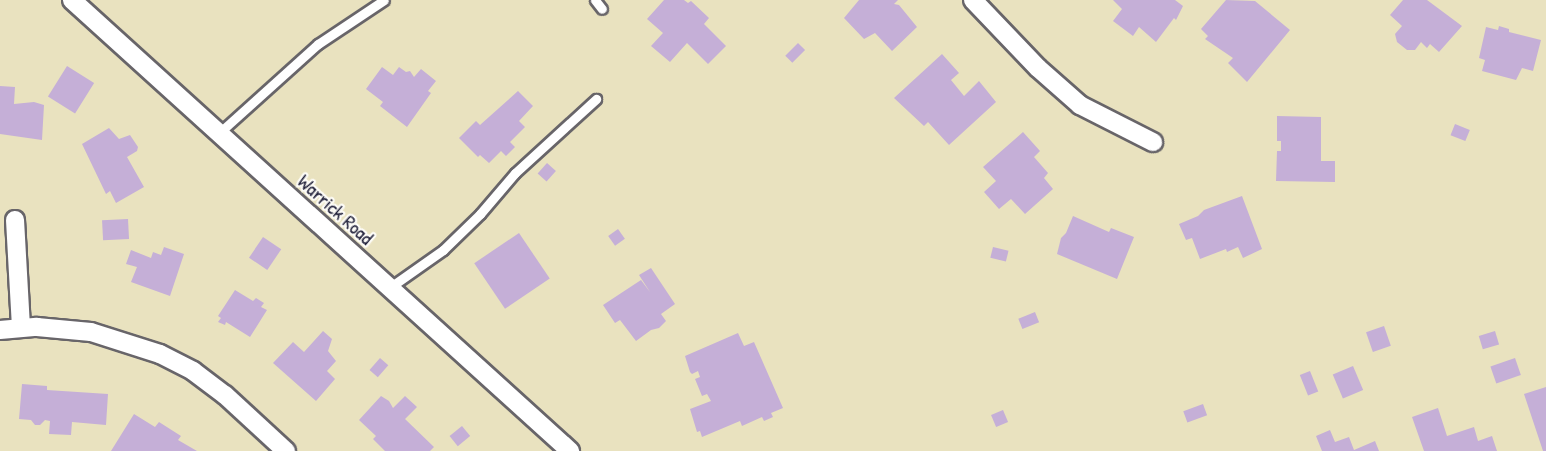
<!DOCTYPE html>
<style>
body{margin:0}
#map{position:relative;width:1546px;height:451px;overflow:hidden;background:#e9e2bf;font-family:"Patrick Hand",sans-serif}
div>[style]{position:absolute}
[style*='--x']{left:calc(var(--x)*1px);top:calc(var(--y)*1px);width:calc(var(--w)*1px);rotate:calc(var(--a)*1deg)}
.building>*{inset:0;background:#c5afd7;transform-origin:0 0}
.roads{filter:drop-shadow(2px 0 #686569) drop-shadow(-2px 0 #686569) drop-shadow(0 2px #686569) drop-shadow(0 -2px #686569)}
.lane>*{height:9px;margin:-4.5px;padding:0 4.5px;transform-origin:4.5px;border-radius:4.5px;background:#fff}
.street>*{height:18px;margin:-9px;padding:0 9px;transform-origin:9px;border-radius:9px;background:#fff}
span{translate:-50% -50%;white-space:nowrap;text-align:center;line-height:1.15;-webkit-text-stroke:4.5px #fdfcf7;paint-order:stroke}
.street-label{font-size:20px;color:#22223b}
</style>
<div id="map">
<div class="building">
<i style="clip-path:polygon(664px 0,684px 0,688px 3px,691px 1px,709px 18px,704px 24px,726px 46px,708px 64px,687px 43px,670px 62px,651px 46px,663px 33px,647px 19px)"></i>
<i style="clip-path:polygon(859px 0,898px 0,894px 4px,899px 5px,917px 27px,892px 51px,875px 33px,864px 39px,844px 18px)"></i>
<i style="clip-path:polygon(1113px 0,1175px 0,1183px 6px,1176px 20px,1174px 18px,1156px 42px,1139px 27px,1133px 36px,1113px 21px,1122px 9px)"></i>
<i style="clip-path:polygon(1226px 0,1255px 1px,1290px 30px,1247px 82px,1228px 63px,1233px 58px,1205px 39px,1208px 36px,1201px 29px)"></i>
<i style="clip-path:polygon(1403px 0,1427px 0,1462px 26px,1439px 52px,1430px 44px,1427px 48px,1421px 42px,1415px 50px,1407px 50px,1397px 42px,1395px 34px,1402px 26px,1390px 15px)"></i>
<i style="clip-path:polygon(1499px 26px,1509px 29px,1509px 32px,1541px 40px,1533px 71px,1522px 68px,1516px 80px,1482px 71px,1485px 60px,1479px 58px,1486px 27px,1498px 30px)"></i>
<i style="left:798px;top:43px;width:10px;height:18px;rotate:45deg"></i>
<i style="clip-path:polygon(942px 54px,959px 73px,951px 80px,964px 96px,979px 81px,996px 102px,949px 145px,928px 122px,924px 126px,894px 98px)"></i>
<i style="left:67px;top:66px;width:32px;height:36px;rotate:32deg"></i>
<i style="clip-path:polygon(382px 67px,393px 75px,399px 67px,406px 72px,410px 71px,414px 77px,421px 69px,436px 81px,428px 91px,431px 93px,407px 127px,380px 106px,383px 102px,366px 89px)"></i>
<i style="clip-path:polygon(0 86px,15px 87px,14px 104px,34px 102px,44px 105px,42px 140px,0 134px)"></i>
<i style="clip-path:polygon(518px 91px,533px 106px,519px 121px,525px 127px,510px 142px,515px 147px,506px 156px,501px 151px,489px 163px,480px 155px,478px 157px,459px 138px,476px 121px,480px 125px)"></i>
<i style="clip-path:polygon(1277px 116px,1321px 117px,1321px 161px,1335px 161px,1335px 182px,1276px 181px,1277px 151px,1281px 151px,1281px 141px,1277px 141px)"></i>
<i style="left:1455px;top:124px;width:16px;height:12px;rotate:22deg"></i>
<i style="clip-path:polygon(109px 128px,119px 139px,130px 135px,138px 147px,137px 151px,127px 157px,144px 187px,116px 203px,110px 191px,106px 194px,82px 144px)"></i>
<i style="clip-path:polygon(1023px 132px,1040px 151px,1034px 157px,1048px 173px,1044px 178px,1053px 189px,1025px 214px,1011px 199px,999px 209px,984px 192px,996px 181px,983px 167px)"></i>
<i style="left:547px;top:163px;width:12px;height:14px;rotate:42deg"></i>
<i style="clip-path:polygon(1242px 196px,1262px 249px,1243px 258px,1238px 247px,1227px 252px,1226px 249px,1200px 259px,1192px 238px,1186px 240px,1179px 224px,1198px 216px,1204px 210px)"></i>
<i style="clip-path:polygon(1073px 216px,1109px 232px,1111px 228px,1134px 237px,1117px 279px,1057px 254px,1061px 238px,1066px 233px)"></i>
<i style="left:128px;top:219px;width:20px;height:26px;rotate:87deg"></i>
<i style="left:618px;top:229px;width:12px;height:12px;rotate:55deg"></i>
<i style="left:519px;top:233px;width:55px;height:54px;rotate:56deg"></i>
<i style="left:263px;top:237px;width:22px;height:25px;rotate:34deg"></i>
<i style="clip-path:polygon(164px 247px,184px 254px,170px 296px,131px 282px,137px 267px,126px 264px,131px 250px,151px 258px,153px 252px,161px 255px)"></i>
<i style="left:993px;top:247px;width:16px;height:11px;rotate:14deg"></i>
<i style="clip-path:polygon(651px 268px,675px 304px,661px 314px,666px 321px,659px 328px,651px 330px,636px 341px,620px 320px,615px 323px,603px 305px,641px 280px,650px 292px,639px 275px)"></i>
<i style="clip-path:polygon(235px 290px,253px 301px,256px 298px,264px 303px,261px 307px,267px 310px,250px 337px,226px 322px,225px 325px,218px 322px,221px 318px,218px 316px)"></i>
<i style="left:1035px;top:312px;width:11px;height:18px;rotate:68deg"></i>
<i style="left:1384px;top:326px;width:21px;height:19px;rotate:71deg"></i>
<i style="clip-path:polygon(323px 331px,332px 339px,328px 351px,336px 361px,327px 371px,335px 379px,316px 401px,273px 363px,293px 342px,304px 352px)"></i>
<i style="left:1495px;top:331px;width:14px;height:17px;rotate:73deg"></i>
<i style="clip-path:polygon(738px 333px,744px 346px,754px 342px,783px 408px,771px 413px,773px 417px,764px 421px,762px 417px,742px 426px,740px 421px,702px 437px,700px 431px,697px 432px,690px 409px,711px 401px,707px 394px,702px 396px,695px 379px,700px 377px,698px 371px,692px 374px,690px 372px,685px 356px)"></i>
<i style="left:380px;top:358px;width:11px;height:16px;rotate:41deg"></i>
<i style="left:1515px;top:358px;width:18px;height:26px;rotate:71deg"></i>
<i style="left:1353px;top:366px;width:26px;height:22px;rotate:67deg"></i>
<i style="left:1310px;top:371px;width:22px;height:11px;rotate:68deg"></i>
<i style="clip-path:polygon(22px 384px,47px 386px,47px 390px,108px 394px,106px 425px,72px 422px,71px 435px,49px 434px,50px 421px,45px 420px,40px 425px,35px 425px,31px 420px,19px 419px)"></i>
<i style="clip-path:polygon(1546px 387px,1546px 451px,1543px 451px,1524px 394px)"></i>
<i style="clip-path:polygon(381px 396px,389px 401px,393px 408px,405px 396px,417px 407px,405px 419px,434px 447px,430px 451px,385px 451px,373px 439px,376px 436px,359px 420px)"></i>
<i style="left:1203px;top:404px;width:12px;height:21px;rotate:70deg"></i>
<i style="clip-path:polygon(1438px 408px,1447px 436px,1474px 427px,1478px 441px,1492px 436px,1497px 451px,1424px 451px,1412px 417px)"></i>
<i style="left:1003px;top:410px;width:13px;height:13px;rotate:67deg"></i>
<i style="clip-path:polygon(134px 414px,155px 427px,159px 422px,181px 436px,178px 440px,197px 451px,111px 451px)"></i>
<i style="left:462px;top:426px;width:13px;height:16px;rotate:51deg"></i>
<i style="clip-path:polygon(1330px 430px,1335px 442px,1349px 437px,1354px 450px,1375px 441px,1379px 451px,1322px 451px,1316px 436px)"></i>
</div>
<div class="roads">
<div class="lane">
<i style="--x:595;--y:0;--w:11;--a:52"></i>
<i style="--x:219;--y:133;--w:133;--a:-42"></i>
<i style="--x:318;--y:44;--w:79;--a:-33.7"></i>
<i style="--x:389;--y:288;--w:66;--a:-35.1"></i>
<i style="--x:443;--y:250;--w:52;--a:-44.2"></i>
<i style="--x:480;--y:214;--w:54;--a:-49.5"></i>
<i style="--x:515;--y:173;--w:110;--a:-42.4"></i>
</div>
<div class="street">
<i style="--x:72;--y:0;--w:672;--a:42.16"></i>
<i style="--x:973;--y:0;--w:94;--a:46.3"></i>
<i style="--x:1038;--y:68;--w:56;--a:41.4"></i>
<i style="--x:1080;--y:105;--w:82;--a:26.9"></i>
<i style="--x:15;--y:220;--w:107;--a:86.8"></i>
<i style="--x:0;--y:330;--w:37;--a:-5"></i>
<i style="--x:37;--y:327;--w:54;--a:5.3"></i>
<i style="--x:91;--y:332;--w:72;--a:17.7"></i>
<i style="--x:160;--y:354;--w:37;--a:27"></i>
<i style="--x:193;--y:371;--w:40;--a:37"></i>
<i style="--x:225;--y:395;--w:83;--a:42.6"></i>
</div>
</div>
<div class="street-label">
<span style="left:336px;top:209px;rotate:42deg">Warrick Road</span>
</div>
</div>
